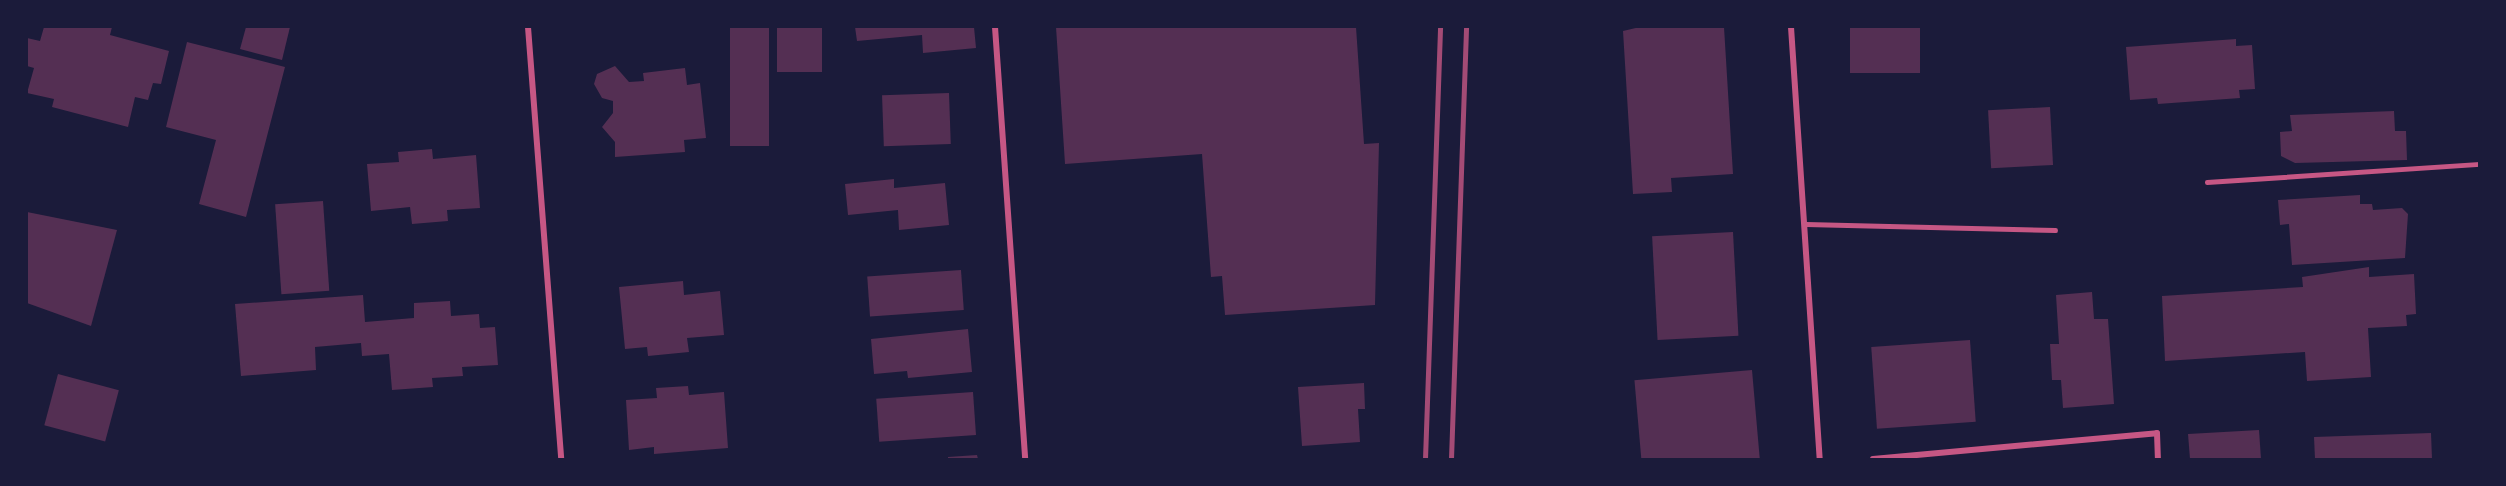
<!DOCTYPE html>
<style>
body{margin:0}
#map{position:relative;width:2506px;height:486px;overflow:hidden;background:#1b1b3a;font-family:Lato,sans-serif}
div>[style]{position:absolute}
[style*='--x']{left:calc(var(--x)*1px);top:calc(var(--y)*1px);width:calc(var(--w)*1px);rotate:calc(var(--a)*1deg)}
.building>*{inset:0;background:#542f53;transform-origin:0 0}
.service>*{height:4.5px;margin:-2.25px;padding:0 2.25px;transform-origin:2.25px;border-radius:2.25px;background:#c65784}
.minor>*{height:6px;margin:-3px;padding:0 3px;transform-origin:3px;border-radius:3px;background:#c65784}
.rail>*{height:4.5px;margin:-2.25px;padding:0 2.25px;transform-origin:2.25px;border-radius:2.25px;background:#a44b75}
span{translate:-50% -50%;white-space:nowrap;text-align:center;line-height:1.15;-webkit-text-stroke:6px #1b1b3a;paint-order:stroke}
.frame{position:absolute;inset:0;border:28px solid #1b1b3a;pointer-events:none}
</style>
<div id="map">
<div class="building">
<i style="clip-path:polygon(44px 27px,112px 27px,110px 35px,169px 51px,161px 84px,153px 83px,148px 100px,135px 97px,128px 127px,52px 107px,54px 99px,27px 93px,34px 68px,27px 66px,27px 38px,40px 41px)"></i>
<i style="clip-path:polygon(246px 27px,290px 27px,282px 60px,240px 49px)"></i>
<i style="left:730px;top:27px;width:39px;height:119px"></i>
<i style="left:777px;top:27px;width:45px;height:45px"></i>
<i style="clip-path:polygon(855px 27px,974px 27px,976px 48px,923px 53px,922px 35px,857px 41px)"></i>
<i style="clip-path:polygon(1056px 27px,1356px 27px,1364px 144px,1379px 143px,1375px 305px,1225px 315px,1222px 276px,1211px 277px,1202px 154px,1065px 164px)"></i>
<i style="clip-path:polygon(1640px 27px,1724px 27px,1733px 174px,1671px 178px,1672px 192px,1633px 194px,1623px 31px)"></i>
<i style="left:1850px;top:27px;width:70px;height:46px"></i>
<i style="clip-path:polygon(2236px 39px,2236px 46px,2252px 45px,2255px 89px,2239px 90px,2240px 98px,2158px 104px,2157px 98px,2130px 100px,2126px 47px)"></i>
<i style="clip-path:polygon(187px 42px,285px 67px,246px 217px,199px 204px,216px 140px,166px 127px)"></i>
<i style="clip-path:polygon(615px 66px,629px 82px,644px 81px,643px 73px,685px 68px,687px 85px,700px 83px,706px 138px,684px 140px,685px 152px,615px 157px,615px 142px,602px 127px,613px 113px,613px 101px,602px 98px,594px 84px,597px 74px)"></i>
<i style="left:949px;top:93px;width:51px;height:67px;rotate:88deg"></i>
<i style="left:2050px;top:107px;width:58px;height:62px;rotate:87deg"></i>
<i style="clip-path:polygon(2394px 111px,2395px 131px,2406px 131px,2407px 160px,2295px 163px,2281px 156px,2280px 132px,2292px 131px,2290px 115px)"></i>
<i style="clip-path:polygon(432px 149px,433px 159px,476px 155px,480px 208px,447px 210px,448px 221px,412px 224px,410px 207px,371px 211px,367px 164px,399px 162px,398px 152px)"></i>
<i style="clip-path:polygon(894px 179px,894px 188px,945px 183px,949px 225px,899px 230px,898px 210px,848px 215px,845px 184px)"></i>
<i style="clip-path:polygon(2360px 195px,2360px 204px,2372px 204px,2373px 210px,2402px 208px,2408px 214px,2405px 258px,2292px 265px,2289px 224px,2280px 225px,2278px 200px)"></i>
<i style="left:323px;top:201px;width:90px;height:48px;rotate:86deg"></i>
<i style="clip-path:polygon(27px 212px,117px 230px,91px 326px,27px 303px)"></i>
<i style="left:1733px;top:232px;width:104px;height:81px;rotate:87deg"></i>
<i style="clip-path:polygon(2369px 267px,2369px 277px,2414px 274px,2416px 314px,2406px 315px,2407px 326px,2368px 328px,2371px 377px,2307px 381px,2305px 352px,2165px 361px,2162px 296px,2303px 287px,2302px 277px)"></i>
<i style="left:961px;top:270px;width:40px;height:94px;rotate:86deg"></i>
<i style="clip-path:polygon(683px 281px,684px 295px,720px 291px,724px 335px,687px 338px,689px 352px,648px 356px,647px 347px,625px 349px,619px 287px)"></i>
<i style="clip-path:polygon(2092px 292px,2094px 319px,2108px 319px,2114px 404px,2063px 408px,2061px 380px,2052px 380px,2050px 344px,2059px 344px,2056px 295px)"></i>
<i style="clip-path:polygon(363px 295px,365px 322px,414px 318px,414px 303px,450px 301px,451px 316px,479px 314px,480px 328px,495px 327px,498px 365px,462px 367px,463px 376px,432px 378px,433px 387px,392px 390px,389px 354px,362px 356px,361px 343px,315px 347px,316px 370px,241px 376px,235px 304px)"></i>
<i style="clip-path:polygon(968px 329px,972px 372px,908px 378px,907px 371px,874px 374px,871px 339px)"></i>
<i style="left:1970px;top:340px;width:82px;height:99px;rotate:86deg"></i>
<i style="left:1752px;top:370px;width:89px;height:118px;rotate:85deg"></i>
<i style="left:58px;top:374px;width:63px;height:53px;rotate:15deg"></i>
<i style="clip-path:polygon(1364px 383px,1365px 409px,1358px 409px,1360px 442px,1302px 446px,1298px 387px)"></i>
<i style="clip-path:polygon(688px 386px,689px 395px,724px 392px,728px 448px,654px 454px,654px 447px,629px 450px,626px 400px,657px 398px,656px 388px)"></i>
<i style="left:973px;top:392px;width:43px;height:97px;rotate:86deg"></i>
<i style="clip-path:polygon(2259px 430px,2261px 459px,2190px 459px,2188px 434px)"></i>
<i style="clip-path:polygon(2431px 433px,2432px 459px,2315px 459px,2314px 437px)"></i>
<i style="clip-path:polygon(977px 455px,978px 459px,948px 459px,948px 457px)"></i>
</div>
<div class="service">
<i style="--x:2207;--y:182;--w:273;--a:-3.8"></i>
<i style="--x:1806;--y:224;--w:249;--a:1.4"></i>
</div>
<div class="minor">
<i style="--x:528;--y:27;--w:433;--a:85.6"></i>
<i style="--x:995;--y:27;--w:433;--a:86"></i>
<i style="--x:1791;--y:27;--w:433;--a:86.2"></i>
<i style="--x:1873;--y:459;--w:285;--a:-5.2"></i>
<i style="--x:2157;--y:433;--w:26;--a:88"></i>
</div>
<div class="rail">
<i style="--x:1425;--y:459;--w:432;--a:-88"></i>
<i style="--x:1451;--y:459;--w:432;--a:-88"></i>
</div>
<div class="frame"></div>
</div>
